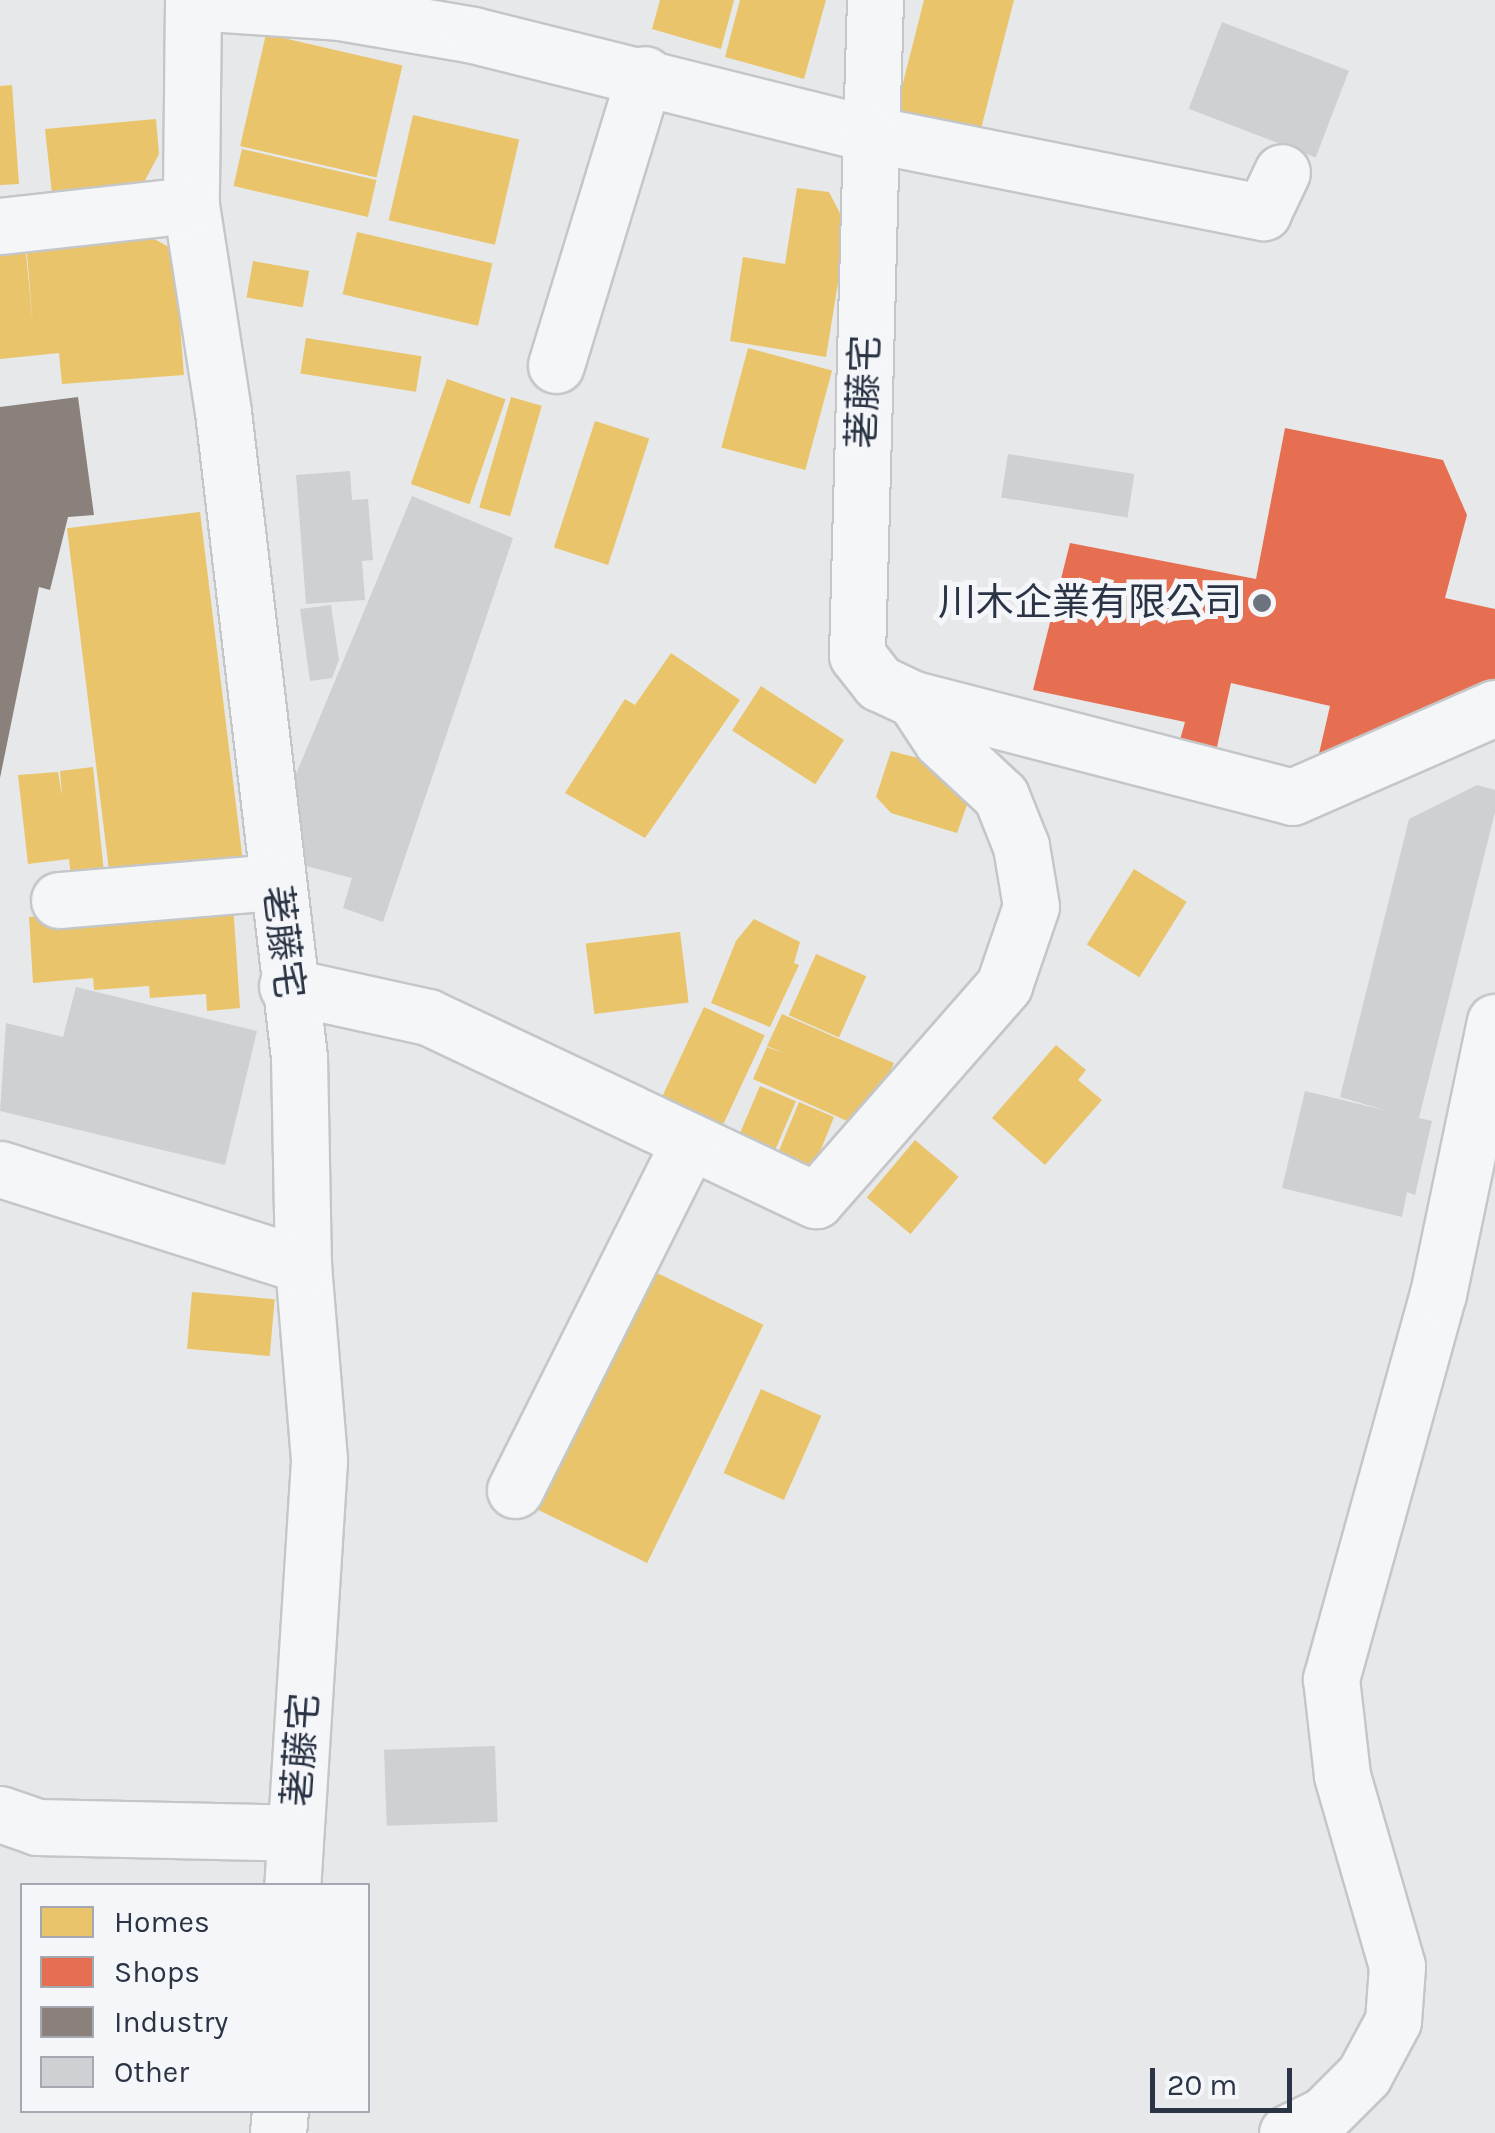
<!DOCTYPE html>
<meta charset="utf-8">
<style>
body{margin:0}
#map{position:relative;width:1495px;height:2133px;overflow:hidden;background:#e6e8ea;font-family:Karla,"Noto Sans TC",sans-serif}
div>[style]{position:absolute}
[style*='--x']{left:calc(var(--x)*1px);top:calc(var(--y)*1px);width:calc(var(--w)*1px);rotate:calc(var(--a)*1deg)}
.homes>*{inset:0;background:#e9c46a;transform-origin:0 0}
.shops>*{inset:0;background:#e76f51}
.industry>*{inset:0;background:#8a817c}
.building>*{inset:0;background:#ced0d3;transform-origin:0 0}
.roads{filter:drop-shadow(2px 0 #c4c6c8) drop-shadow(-2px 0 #c4c6c8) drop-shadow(0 2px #c4c6c8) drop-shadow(0 -2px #c4c6c8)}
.minor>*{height:55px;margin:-27.5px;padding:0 27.5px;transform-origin:27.5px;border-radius:27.5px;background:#f5f6f7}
.dots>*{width:28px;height:28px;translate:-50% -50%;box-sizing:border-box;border:5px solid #f4f6f9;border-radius:50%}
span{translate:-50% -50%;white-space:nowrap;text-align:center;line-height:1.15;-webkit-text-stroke:10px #f4f6f9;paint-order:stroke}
.street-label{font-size:38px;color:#2b3445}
.poi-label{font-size:38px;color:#2b3445}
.right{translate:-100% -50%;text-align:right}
.legend{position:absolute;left:20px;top:1883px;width:350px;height:230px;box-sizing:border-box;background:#f4f6f9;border:2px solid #a4a8b1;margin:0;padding:12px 18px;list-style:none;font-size:30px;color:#2b3445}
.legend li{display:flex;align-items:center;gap:20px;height:50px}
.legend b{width:50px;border:2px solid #a4a8b1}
.scale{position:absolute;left:1150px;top:2068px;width:142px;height:45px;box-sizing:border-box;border:5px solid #2b3445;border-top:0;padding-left:12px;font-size:30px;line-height:35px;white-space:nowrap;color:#2b3445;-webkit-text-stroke:8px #f4f6f9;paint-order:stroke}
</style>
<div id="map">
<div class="homes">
<i style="clip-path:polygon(660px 0,734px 0,721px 49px,652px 29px)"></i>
<i style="clip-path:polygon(740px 0,826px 0,804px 79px,725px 57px)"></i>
<i style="clip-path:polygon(924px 0,1014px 0,976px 148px,892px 126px)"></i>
<i style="left:266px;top:34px;width:140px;height:115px;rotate:13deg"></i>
<i style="clip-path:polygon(12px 85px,19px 184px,0 185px,0 86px)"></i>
<i style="left:413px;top:115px;width:109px;height:108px;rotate:13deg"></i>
<i style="clip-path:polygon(156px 119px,159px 154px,142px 186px,52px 194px,45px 129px)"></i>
<i style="left:242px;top:149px;width:138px;height:38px;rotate:13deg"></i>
<i style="clip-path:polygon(797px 188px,829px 192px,847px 227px,826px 357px,730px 341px,743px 257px,785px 264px)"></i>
<i style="clip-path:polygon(140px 231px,174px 250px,184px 375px,62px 384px,59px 353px,0 359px,0 245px,25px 243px,33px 327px,26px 241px)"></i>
<i style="left:357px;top:232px;width:139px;height:64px;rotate:13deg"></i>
<i style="left:253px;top:261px;width:57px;height:37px;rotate:10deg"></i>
<i style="left:306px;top:338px;width:117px;height:36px;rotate:9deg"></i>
<i style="left:748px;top:348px;width:87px;height:103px;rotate:15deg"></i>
<i style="left:447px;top:379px;width:62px;height:111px;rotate:19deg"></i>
<i style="left:511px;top:397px;width:32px;height:115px;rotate:16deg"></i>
<i style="left:595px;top:421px;width:57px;height:133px;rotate:18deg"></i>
<i style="left:200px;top:512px;width:358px;height:134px;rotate:83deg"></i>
<i style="clip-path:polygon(671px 653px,740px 700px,645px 838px,565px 793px,625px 699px,635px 705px)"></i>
<i style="left:761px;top:686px;width:99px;height:53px;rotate:33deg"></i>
<i style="clip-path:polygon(891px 751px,937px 763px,972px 791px,957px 833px,891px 813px,876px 797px)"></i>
<i style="clip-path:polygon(93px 767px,105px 882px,72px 886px,69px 859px,28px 864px,18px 775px,58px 772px,62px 796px,60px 771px)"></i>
<i style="left:1134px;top:869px;width:62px;height:89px;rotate:32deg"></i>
<i style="clip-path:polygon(233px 903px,240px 1008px,207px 1011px,206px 994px,150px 998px,149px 986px,94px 990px,93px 978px,33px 983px,29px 917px)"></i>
<i style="clip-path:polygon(754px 919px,800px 942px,794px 963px,799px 965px,770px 1027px,711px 1003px,736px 941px)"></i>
<i style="left:680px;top:932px;width:71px;height:95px;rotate:83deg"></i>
<i style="left:816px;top:954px;width:55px;height:67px;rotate:24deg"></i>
<i style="left:704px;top:1007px;width:67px;height:99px;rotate:25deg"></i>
<i style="clip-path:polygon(782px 1014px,894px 1063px,865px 1129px,753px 1079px,767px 1047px,786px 1054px,767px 1046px)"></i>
<i style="clip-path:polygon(1056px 1045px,1086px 1070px,1078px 1080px,1102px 1100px,1045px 1165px,992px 1118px)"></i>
<i style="left:760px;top:1086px;width:39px;height:74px;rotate:23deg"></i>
<i style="clip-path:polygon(799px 1102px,834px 1117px,811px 1174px,771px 1170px)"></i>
<i style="left:915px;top:1140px;width:57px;height:75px;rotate:40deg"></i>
<i style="left:651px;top:1270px;width:125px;height:265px;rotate:26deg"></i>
<i style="left:192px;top:1292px;width:83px;height:57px;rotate:5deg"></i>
<i style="left:761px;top:1389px;width:66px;height:92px;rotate:24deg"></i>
</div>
<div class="shops">
<i style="clip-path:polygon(1285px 428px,1443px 460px,1467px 515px,1445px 598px,1495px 609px,1495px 689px,1315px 771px,1330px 706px,1231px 683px,1215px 756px,1178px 747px,1185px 722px,1033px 690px,1070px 543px,1256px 579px)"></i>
</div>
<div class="industry">
<i style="clip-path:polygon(78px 397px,94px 515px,68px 517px,50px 590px,39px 587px,0 778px,0 407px)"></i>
</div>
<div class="building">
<i style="left:1222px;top:22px;width:136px;height:93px;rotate:21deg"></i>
<i style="left:1008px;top:454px;width:128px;height:44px;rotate:9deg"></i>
<i style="clip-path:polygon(350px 471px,352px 500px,368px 499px,373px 560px,362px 561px,365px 600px,306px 604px,296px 475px)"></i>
<i style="clip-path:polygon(412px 496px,513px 538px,383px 922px,343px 908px,352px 878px,291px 862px,289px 791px)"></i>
<i style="clip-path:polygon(331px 605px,339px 660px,332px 678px,310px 681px,300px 609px)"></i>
<i style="clip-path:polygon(1477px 785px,1495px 790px,1495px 812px,1419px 1118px,1432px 1121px,1415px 1195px,1407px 1192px,1402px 1217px,1282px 1188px,1305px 1091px,1388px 1111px,1340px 1097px,1409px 819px)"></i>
<i style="clip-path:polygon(76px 987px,257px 1031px,225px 1165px,0 1111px,6px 1023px,63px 1037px)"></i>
<i style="left:495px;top:1746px;width:76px;height:111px;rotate:88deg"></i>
</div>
<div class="roads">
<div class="minor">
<i style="--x:193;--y:0;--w:205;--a:90.6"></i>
<i style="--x:191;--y:205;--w:209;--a:81.2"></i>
<i style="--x:223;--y:412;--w:649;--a:83.28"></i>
<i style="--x:299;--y:1057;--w:208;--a:88.9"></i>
<i style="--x:303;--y:1265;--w:197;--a:85.3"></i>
<i style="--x:319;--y:1461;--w:426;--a:93.6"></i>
<i style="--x:875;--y:0;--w:134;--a:91.7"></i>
<i style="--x:871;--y:134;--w:400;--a:11.3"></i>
<i style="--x:1263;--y:212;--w:44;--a:-64.6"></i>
<i style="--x:194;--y:2;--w:145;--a:3.9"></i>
<i style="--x:339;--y:12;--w:136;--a:9.7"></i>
<i style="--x:473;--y:35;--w:410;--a:14"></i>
<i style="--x:871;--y:134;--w:521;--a:91.54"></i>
<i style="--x:857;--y:655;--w:36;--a:52"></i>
<i style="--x:879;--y:683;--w:38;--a:25"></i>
<i style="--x:914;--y:699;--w:390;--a:14.5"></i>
<i style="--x:1292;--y:797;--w:222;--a:-23.7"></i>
<i style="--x:0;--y:226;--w:192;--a:-6.3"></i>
<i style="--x:556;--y:365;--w:304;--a:-73"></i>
<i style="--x:59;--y:900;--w:217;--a:-4.8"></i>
<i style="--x:287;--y:986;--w:144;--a:12.4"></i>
<i style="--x:428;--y:1017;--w:429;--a:25.3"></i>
<i style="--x:816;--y:1200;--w:286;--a:-48.8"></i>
<i style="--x:1004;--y:985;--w:83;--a:-71.1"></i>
<i style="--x:1031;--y:906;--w:61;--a:-99.5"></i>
<i style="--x:1021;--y:846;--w:54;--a:-111.8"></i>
<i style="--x:1001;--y:796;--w:82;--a:-137"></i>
<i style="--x:941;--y:740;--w:49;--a:-123.4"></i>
<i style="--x:0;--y:1169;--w:318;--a:17.6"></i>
<i style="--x:515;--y:1490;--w:388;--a:-63.4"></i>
<i style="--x:0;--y:1814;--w:39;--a:19"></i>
<i style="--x:37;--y:1827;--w:258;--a:1.3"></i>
<i style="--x:278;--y:2133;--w:23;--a:-85"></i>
<i style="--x:1287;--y:2133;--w:41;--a:-25.9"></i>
<i style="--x:1324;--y:2115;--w:57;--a:-45"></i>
<i style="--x:1364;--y:2075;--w:61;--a:-61.8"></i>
<i style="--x:1393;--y:2021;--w:55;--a:-85.8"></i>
<i style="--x:1397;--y:1966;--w:199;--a:-106.1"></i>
<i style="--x:1342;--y:1775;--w:97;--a:-96.5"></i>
<i style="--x:1331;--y:1679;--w:400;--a:-74.5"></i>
<i style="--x:1438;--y:1294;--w:278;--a:-78.2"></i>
</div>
</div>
<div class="dots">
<i style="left:1262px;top:603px;background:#6c737f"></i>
</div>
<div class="street-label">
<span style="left:864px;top:392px;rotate:-88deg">荖藤宅</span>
<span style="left:283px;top:942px;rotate:83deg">荖藤宅</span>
<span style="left:301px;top:1750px;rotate:-86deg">荖藤宅</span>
</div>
<div class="poi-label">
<span class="right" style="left:1242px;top:603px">川木企業有限公司</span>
</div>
<ul class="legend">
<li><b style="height:28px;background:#e9c46a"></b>Homes</li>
<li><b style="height:28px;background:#e76f51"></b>Shops</li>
<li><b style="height:28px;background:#8a817c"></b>Industry</li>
<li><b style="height:28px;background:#ced0d3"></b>Other</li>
</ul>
<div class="scale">20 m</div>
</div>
